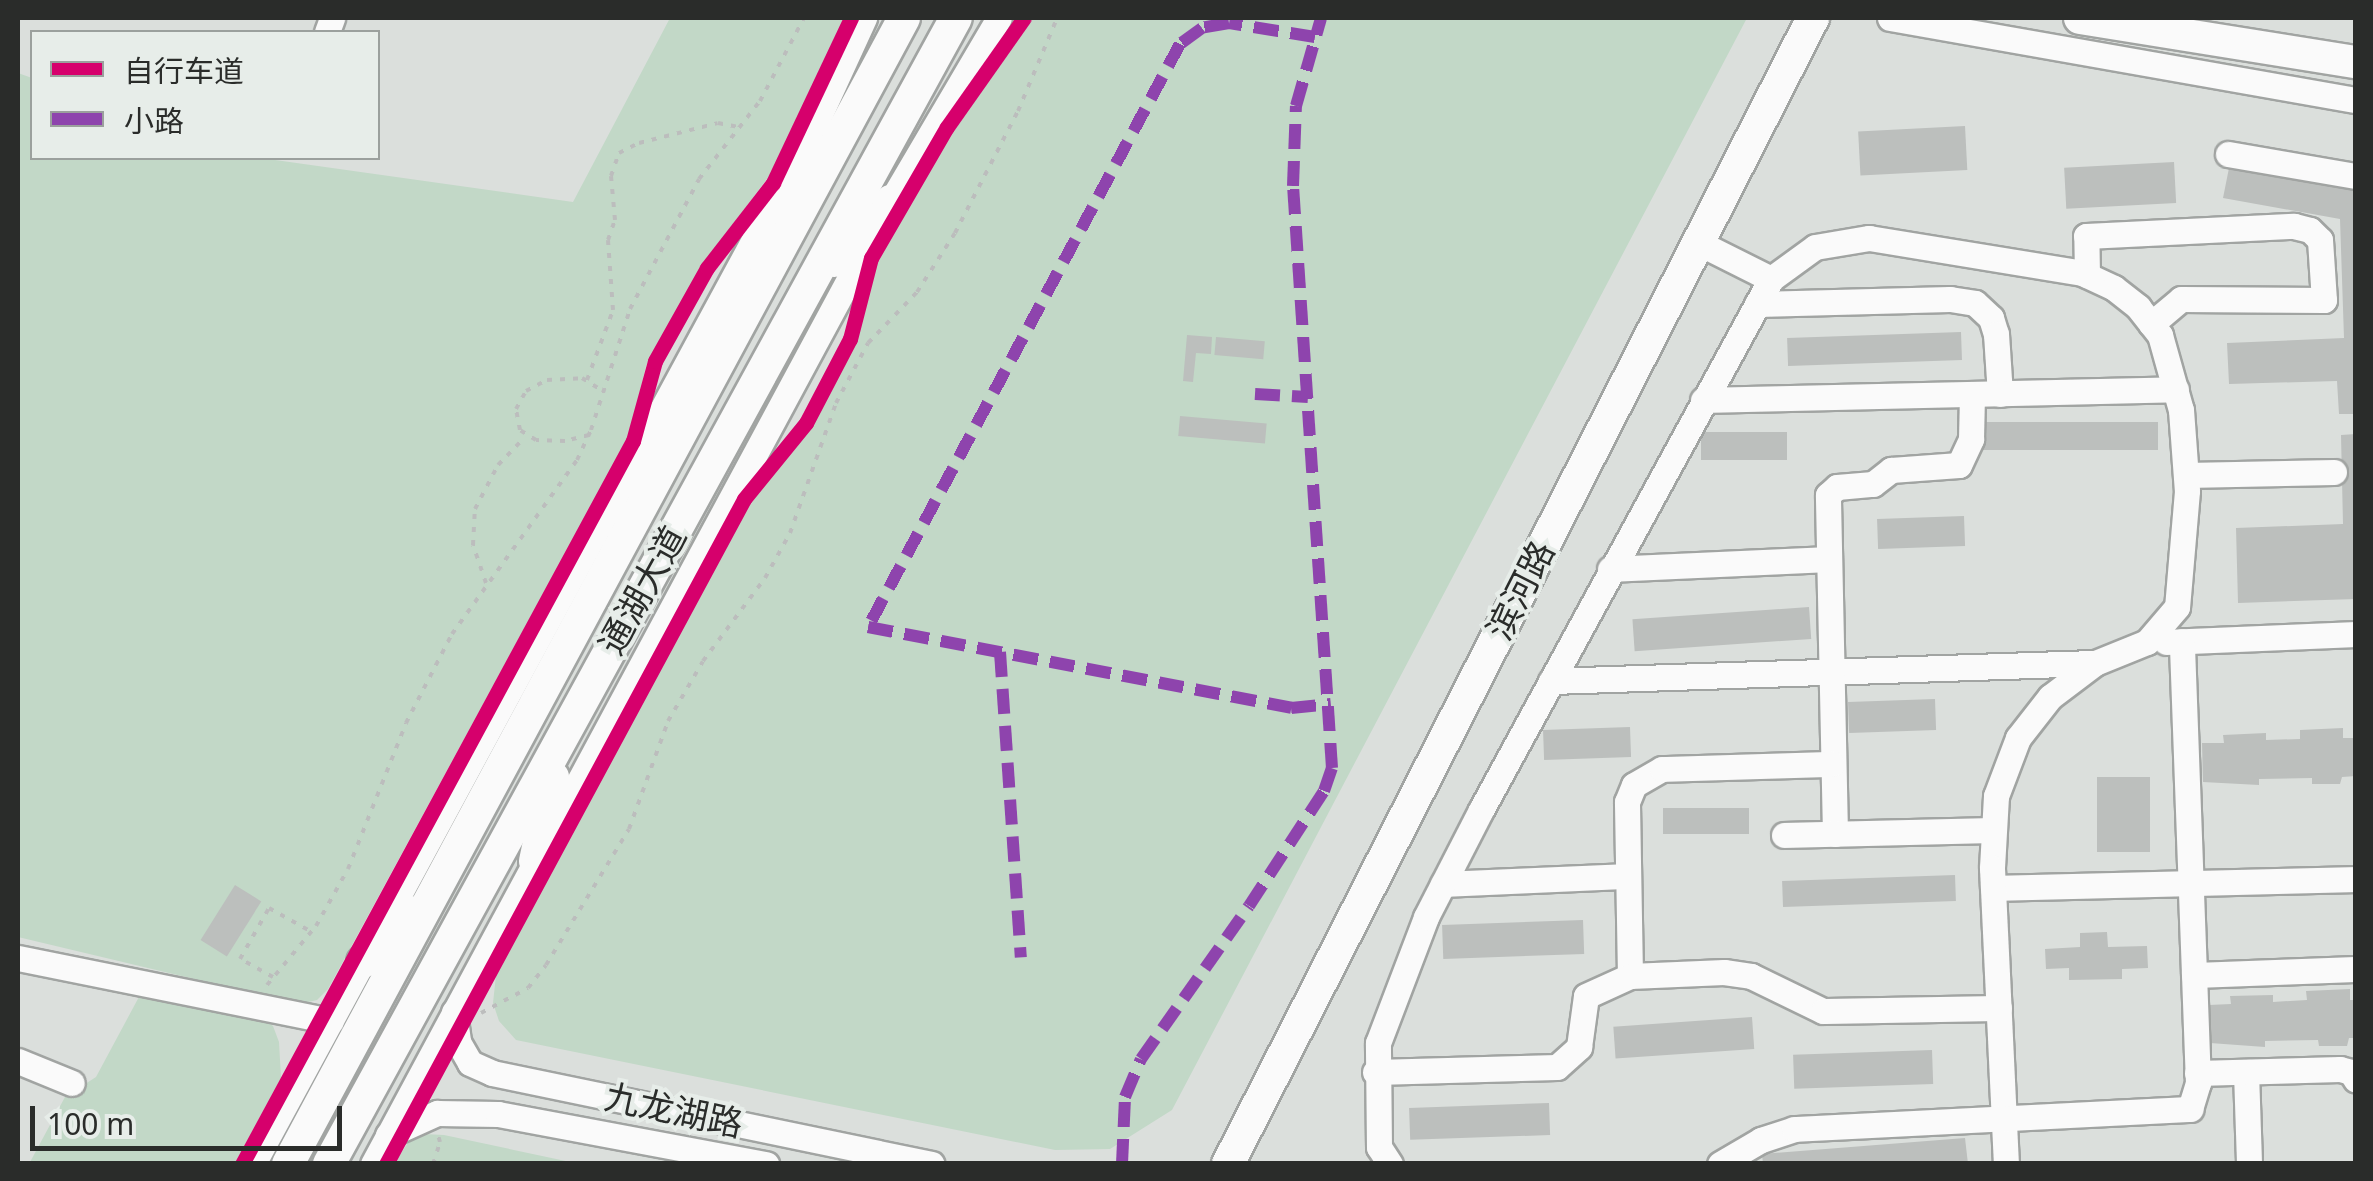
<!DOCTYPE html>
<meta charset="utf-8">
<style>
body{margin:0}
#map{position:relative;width:2373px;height:1181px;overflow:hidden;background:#dbdfdc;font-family:"Noto Sans","Noto Sans SC",sans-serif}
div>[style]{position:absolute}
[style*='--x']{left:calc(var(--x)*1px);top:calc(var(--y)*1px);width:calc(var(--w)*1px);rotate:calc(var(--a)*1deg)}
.green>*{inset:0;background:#c2d8c7}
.building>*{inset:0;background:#bcbfbd;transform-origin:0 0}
.path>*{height:4px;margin-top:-2px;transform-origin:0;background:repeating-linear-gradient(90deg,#bcbdbd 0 5px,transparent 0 13px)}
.roads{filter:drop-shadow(2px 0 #a1a4a2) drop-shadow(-2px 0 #a1a4a2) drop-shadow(0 2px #a1a4a2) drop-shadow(0 -2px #a1a4a2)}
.minor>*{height:25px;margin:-12.5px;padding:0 12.5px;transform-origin:12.5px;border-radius:12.5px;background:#fafafa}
.major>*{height:32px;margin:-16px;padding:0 16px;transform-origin:16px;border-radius:16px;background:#fafafa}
.quiet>*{height:12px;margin-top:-6px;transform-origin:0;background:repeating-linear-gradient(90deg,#8e44ad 0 25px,transparent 0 37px)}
.cycleway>*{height:15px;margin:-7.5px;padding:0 7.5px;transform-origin:7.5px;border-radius:7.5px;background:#d6006c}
span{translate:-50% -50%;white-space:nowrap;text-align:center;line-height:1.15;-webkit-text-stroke:8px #e7ede9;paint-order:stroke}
.street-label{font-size:35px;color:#2a2c2a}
.frame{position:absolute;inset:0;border:20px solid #2a2c2a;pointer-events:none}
.legend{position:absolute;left:30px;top:30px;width:350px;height:130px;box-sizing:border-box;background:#e7ede9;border:2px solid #9ba09d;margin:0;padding:12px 18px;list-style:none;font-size:30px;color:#2a2c2a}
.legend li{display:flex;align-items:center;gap:20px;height:50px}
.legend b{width:50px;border:2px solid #9ba09d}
.scale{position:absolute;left:30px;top:1106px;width:312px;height:45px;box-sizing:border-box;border:5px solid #2a2c2a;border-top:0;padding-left:12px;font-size:30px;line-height:35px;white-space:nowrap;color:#2a2c2a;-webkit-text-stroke:8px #e7ede9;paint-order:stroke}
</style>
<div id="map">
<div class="green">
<i style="clip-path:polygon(670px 18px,844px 18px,772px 172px,701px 267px,646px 366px,629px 436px,328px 989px,317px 1000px,299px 1004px,18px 937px,18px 73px,32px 78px,32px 158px,261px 158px,573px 202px)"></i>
<i style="clip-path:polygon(1033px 18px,1747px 18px,1172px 1110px,1110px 1149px,1055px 1150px,516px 1040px,499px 1021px,493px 1003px,497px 966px,743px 508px,805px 433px,858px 331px,873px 265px,951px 132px)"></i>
<i style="clip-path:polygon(140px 995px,258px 1016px,273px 1026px,279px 1042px,281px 1078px,235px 1163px,29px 1164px,65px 1097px,96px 1077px)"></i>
<i style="clip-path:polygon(423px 1134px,444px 1135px,575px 1163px,394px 1163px,408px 1143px)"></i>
</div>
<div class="building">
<i style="left:1965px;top:126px;width:44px;height:107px;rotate:87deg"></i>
<i style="left:2174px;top:162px;width:41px;height:110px;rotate:87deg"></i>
<i style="clip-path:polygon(2230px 163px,2356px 184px,2356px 414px,2339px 414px,2337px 381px,2229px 384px,2227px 343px,2344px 338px,2340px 219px,2223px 198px)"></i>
<i style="left:1961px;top:332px;width:28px;height:174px;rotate:88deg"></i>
<i style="clip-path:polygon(1187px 335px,1212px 337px,1211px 354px,1196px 353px,1193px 382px,1183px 381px)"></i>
<i style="left:1216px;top:337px;width:49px;height:18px;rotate:5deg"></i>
<i style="left:1180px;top:416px;width:87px;height:20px;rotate:5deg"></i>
<i style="left:2158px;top:422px;width:28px;height:175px;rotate:90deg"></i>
<i style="left:1787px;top:432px;width:28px;height:86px;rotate:90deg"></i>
<i style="clip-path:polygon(2356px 434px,2356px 599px,2238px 603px,2236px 528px,2343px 524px,2341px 435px)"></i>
<i style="left:1964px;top:516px;width:30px;height:87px;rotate:88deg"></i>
<i style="left:1809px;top:607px;width:32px;height:177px;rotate:86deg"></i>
<i style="left:1935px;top:699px;width:31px;height:87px;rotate:88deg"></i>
<i style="left:1630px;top:727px;width:30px;height:87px;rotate:88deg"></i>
<i style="clip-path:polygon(2343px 728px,2343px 738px,2356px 738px,2356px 776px,2342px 777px,2340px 784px,2312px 784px,2312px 778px,2259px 779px,2259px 785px,2203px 782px,2202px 743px,2224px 743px,2223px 735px,2266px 733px,2266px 740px,2300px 739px,2300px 730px)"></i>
<i style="left:2097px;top:777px;width:53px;height:75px"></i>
<i style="left:1749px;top:808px;width:26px;height:86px;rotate:90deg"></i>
<i style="left:1955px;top:875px;width:26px;height:173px;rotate:88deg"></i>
<i style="left:235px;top:885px;width:31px;height:65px;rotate:32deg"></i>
<i style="left:1583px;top:920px;width:34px;height:141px;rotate:88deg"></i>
<i style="clip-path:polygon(2107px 932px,2108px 947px,2147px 946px,2148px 968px,2122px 969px,2122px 979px,2069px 980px,2069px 968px,2046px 969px,2045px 949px,2080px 947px,2080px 933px)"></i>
<i style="clip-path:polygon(2350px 989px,2350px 1000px,2356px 1000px,2356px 1038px,2349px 1038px,2347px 1046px,2319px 1046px,2318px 1040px,2265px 1041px,2265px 1047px,2210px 1043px,2209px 1005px,2231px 1004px,2230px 996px,2273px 995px,2273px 1002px,2307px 1000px,2306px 991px)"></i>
<i style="left:1752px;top:1017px;width:32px;height:139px;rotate:86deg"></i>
<i style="left:1932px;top:1050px;width:34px;height:139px;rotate:88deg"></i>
<i style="left:1549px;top:1103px;width:32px;height:140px;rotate:88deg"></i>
<i style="clip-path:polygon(1965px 1138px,1968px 1164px,1763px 1164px,1762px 1154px)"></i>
</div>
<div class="path">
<i style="--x:587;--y:380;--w:75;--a:-69.6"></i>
<i style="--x:613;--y:310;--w:70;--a:-94.1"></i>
<i style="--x:608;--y:240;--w:21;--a:-71"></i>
<i style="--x:615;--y:220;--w:44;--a:-95.2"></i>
<i style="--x:611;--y:176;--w:24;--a:-71"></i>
<i style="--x:619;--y:153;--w:22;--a:-27"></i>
<i style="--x:639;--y:143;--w:81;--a:-14.2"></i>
<i style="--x:718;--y:123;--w:21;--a:11"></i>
<i style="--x:589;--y:435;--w:25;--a:166"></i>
<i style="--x:565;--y:441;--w:29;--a:-178"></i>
<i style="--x:536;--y:440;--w:19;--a:-148"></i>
<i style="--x:520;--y:430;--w:21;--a:-101"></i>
<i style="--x:516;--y:409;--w:21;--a:-61"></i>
<i style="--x:526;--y:391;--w:24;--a:-28"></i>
<i style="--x:547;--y:380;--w:35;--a:-3"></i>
<i style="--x:582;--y:378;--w:26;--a:32"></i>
<i style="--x:486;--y:583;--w:40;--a:-108.9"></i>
<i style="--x:473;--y:545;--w:36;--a:-87"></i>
<i style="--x:475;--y:509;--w:50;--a:-62.4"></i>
<i style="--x:498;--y:465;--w:39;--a:-46"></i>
<i style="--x:273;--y:977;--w:38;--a:-151"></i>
<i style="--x:240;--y:959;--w:59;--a:-60.4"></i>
<i style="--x:269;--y:908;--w:49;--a:29.2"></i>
<i style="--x:267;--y:985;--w:77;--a:-50.3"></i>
<i style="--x:316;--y:926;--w:65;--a:-60.7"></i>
<i style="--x:348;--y:869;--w:157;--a:-68.3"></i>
<i style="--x:406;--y:723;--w:100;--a:-62.7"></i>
<i style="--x:452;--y:634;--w:214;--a:-54.3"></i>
<i style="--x:577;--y:460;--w:33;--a:-65"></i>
<i style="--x:591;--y:430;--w:127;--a:-72.1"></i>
<i style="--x:630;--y:309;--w:147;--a:-62"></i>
<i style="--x:699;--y:179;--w:99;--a:-52"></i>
<i style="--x:760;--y:101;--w:94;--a:-62.1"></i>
<i style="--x:481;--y:1013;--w:53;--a:-28"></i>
<i style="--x:528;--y:988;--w:29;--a:-52"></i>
<i style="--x:546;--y:965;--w:159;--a:-58.6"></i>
<i style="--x:629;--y:829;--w:115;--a:-70.1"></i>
<i style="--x:668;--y:721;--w:69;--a:-59.7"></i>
<i style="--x:703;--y:661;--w:104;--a:-53.2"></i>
<i style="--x:765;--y:578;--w:51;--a:-60.9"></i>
<i style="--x:790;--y:533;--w:138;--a:-70.5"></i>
<i style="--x:836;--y:403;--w:68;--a:-61.9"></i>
<i style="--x:868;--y:343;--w:71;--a:-46.1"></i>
<i style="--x:917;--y:292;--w:70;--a:-57.2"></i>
<i style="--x:955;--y:233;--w:137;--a:-62.7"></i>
<i style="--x:1018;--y:111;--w:101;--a:-67.2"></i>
<i style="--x:433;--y:1164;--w:23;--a:-72"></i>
<i style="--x:440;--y:1142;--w:7;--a:-106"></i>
</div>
<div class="roads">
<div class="minor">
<i style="--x:1890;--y:18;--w:473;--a:10"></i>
<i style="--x:327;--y:32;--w:15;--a:-70"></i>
<i style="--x:2228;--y:154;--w:130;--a:9.8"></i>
<i style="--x:1697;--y:242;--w:83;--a:26.6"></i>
<i style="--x:2087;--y:275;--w:39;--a:-91"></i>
<i style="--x:2086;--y:236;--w:208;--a:-2.8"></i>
<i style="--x:2294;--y:226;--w:16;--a:14"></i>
<i style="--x:2310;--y:230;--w:14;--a:45"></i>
<i style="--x:2320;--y:240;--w:60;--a:86.2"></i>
<i style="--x:2324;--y:300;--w:143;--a:-179.6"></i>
<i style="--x:2181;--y:299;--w:39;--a:140"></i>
<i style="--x:1757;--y:304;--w:193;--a:-1.5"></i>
<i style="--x:1950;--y:299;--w:25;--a:9"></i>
<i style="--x:1975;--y:303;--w:22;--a:43"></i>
<i style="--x:1991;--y:318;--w:17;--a:73"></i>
<i style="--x:1996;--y:334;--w:60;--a:86.2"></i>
<i style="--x:1703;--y:400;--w:473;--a:-1.3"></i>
<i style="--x:2186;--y:475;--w:148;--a:-1.2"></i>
<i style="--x:1610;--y:569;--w:218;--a:-2.6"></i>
<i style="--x:2166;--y:642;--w:190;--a:-2.4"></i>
<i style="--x:1551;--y:681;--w:544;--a:-1.9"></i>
<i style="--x:1835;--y:834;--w:339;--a:-91.2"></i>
<i style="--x:1828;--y:495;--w:12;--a:-42"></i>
<i style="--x:1837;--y:487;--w:36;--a:-5"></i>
<i style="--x:1873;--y:484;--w:23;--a:-38"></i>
<i style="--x:1891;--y:470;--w:68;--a:-4.2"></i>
<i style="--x:1959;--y:465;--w:29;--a:-65"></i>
<i style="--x:1971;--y:439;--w:44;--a:-88.7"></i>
<i style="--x:1784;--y:835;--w:207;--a:-1.4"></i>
<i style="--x:1443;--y:884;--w:185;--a:-2.5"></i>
<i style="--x:1993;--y:888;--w:363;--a:-1.4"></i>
<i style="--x:18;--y:958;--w:319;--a:11.4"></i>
<i style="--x:2194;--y:975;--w:162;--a:-2.1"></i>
<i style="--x:1630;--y:976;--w:174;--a:-91"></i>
<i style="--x:1627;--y:802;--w:18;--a:-68"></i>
<i style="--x:1634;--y:785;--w:32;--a:-30"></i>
<i style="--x:1662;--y:769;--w:170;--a:-1.7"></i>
<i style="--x:454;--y:1012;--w:30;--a:82"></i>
<i style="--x:458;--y:1042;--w:24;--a:60"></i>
<i style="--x:470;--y:1063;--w:24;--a:24"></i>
<i style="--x:492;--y:1073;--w:449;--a:11.7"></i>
<i style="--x:18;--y:1061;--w:58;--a:22.2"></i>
<i style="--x:1375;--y:1072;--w:182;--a:-1.6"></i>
<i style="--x:1557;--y:1067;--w:30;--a:-42"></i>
<i style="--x:1579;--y:1047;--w:51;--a:-82.2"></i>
<i style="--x:1586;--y:996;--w:48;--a:-24.4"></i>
<i style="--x:1630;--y:976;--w:94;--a:-2.4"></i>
<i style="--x:1724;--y:972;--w:27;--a:8"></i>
<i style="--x:1751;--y:976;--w:80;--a:25.9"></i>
<i style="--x:1823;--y:1011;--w:176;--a:-1"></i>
<i style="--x:2246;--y:1072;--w:92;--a:88.1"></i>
<i style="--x:2197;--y:1073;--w:143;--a:-1.6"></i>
<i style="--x:2340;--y:1069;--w:11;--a:15"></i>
<i style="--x:2351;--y:1072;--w:9;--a:58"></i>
<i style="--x:388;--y:1135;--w:54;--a:-24.2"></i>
<i style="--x:437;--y:1113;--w:61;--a:0.9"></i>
<i style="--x:498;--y:1114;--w:273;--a:10.6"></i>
<i style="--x:253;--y:1164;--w:1169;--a:-61.55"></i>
<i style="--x:810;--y:136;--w:130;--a:-65.4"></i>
<i style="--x:373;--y:1164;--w:1093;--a:-61.72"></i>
<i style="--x:891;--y:201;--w:212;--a:-59.5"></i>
<i style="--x:1390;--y:1164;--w:20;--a:-123"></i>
<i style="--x:1379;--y:1147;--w:104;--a:-90.6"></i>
<i style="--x:1378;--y:1043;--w:135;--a:-69.1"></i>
<i style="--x:1426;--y:917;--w:120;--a:-62.8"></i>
<i style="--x:1481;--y:810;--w:605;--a:-61.36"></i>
<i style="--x:1771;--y:279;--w:54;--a:-36"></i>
<i style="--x:1815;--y:247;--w:55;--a:-9.5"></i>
<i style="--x:1869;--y:238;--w:216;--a:9.3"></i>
<i style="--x:2082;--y:273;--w:35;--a:25"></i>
<i style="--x:2114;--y:288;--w:31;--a:38"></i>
<i style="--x:2138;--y:307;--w:36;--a:52"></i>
<i style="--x:2160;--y:335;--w:78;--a:74.4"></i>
<i style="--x:2181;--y:410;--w:81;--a:85.8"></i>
<i style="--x:2187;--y:491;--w:116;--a:94.9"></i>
<i style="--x:2177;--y:607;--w:46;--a:130.6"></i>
<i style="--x:2147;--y:642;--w:56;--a:158"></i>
<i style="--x:2095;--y:663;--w:56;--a:142.9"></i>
<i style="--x:2050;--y:697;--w:52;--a:128"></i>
<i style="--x:2018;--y:738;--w:62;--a:110.8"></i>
<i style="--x:1996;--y:796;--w:72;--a:93.2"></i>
<i style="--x:1992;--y:868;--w:296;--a:87.3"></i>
<i style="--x:1720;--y:1164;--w:48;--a:-30.3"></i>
<i style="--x:1761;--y:1140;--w:35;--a:-18"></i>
<i style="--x:1794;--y:1129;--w:397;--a:-2.9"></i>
<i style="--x:2190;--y:1109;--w:27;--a:-73"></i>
<i style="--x:2198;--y:1083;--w:442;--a:-92.1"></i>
</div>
<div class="major">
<i style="--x:2080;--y:18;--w:279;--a:9.1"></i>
<i style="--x:834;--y:261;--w:83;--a:-46.5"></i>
<i style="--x:535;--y:861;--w:86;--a:-77.9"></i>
<i style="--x:363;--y:962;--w:69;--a:-46.2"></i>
<i style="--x:288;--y:1164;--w:1301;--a:-61.74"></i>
<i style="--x:329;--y:1164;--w:1306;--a:-61.32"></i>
<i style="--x:1228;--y:1164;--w:1287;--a:-62.96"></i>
</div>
</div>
<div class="quiet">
<i style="--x:1315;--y:37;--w:87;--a:-170.8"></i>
<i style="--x:1229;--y:23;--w:27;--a:170"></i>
<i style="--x:1202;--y:28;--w:27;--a:144"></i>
<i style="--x:1180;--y:44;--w:661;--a:118.15"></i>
<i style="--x:868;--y:627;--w:431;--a:10.8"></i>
<i style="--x:1291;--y:708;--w:40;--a:-5.7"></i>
<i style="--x:1255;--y:394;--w:53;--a:3.2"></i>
<i style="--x:1000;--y:652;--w:306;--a:86.1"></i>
<i style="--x:1122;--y:1164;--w:67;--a:-87.4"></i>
<i style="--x:1125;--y:1097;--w:41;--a:-67.2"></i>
<i style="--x:1141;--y:1059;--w:187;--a:-54.8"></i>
<i style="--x:1249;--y:906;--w:137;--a:-56.9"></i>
<i style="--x:1324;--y:791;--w:24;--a:-71"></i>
<i style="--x:1332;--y:768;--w:583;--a:-93.83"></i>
<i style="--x:1293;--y:186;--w:80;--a:-87.9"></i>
<i style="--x:1296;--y:106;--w:91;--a:-74.1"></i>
</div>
<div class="cycleway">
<i style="--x:242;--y:1164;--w:822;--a:-61.6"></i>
<i style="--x:633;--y:441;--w:83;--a:-74.6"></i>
<i style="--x:655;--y:361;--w:107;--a:-60.8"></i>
<i style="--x:707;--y:268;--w:108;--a:-52.2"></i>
<i style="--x:773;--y:183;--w:183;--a:-64.7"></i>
<i style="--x:386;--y:1164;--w:755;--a:-61.7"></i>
<i style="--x:744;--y:499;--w:98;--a:-50.8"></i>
<i style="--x:806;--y:423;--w:95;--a:-62.4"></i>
<i style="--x:850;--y:339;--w:84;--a:-75.5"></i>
<i style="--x:871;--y:258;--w:151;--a:-59.9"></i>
<i style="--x:947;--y:127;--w:133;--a:-54.8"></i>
</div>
<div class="street-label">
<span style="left:642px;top:590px;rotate:-61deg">通湖大道</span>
<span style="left:1520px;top:590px;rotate:-63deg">滨河路</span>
<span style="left:674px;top:1110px;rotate:12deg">九龙湖路</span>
</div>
<div class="frame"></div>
<ul class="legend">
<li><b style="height:12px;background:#d6006c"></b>自行车道</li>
<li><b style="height:12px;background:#8e44ad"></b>小路</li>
</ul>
<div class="scale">100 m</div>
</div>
